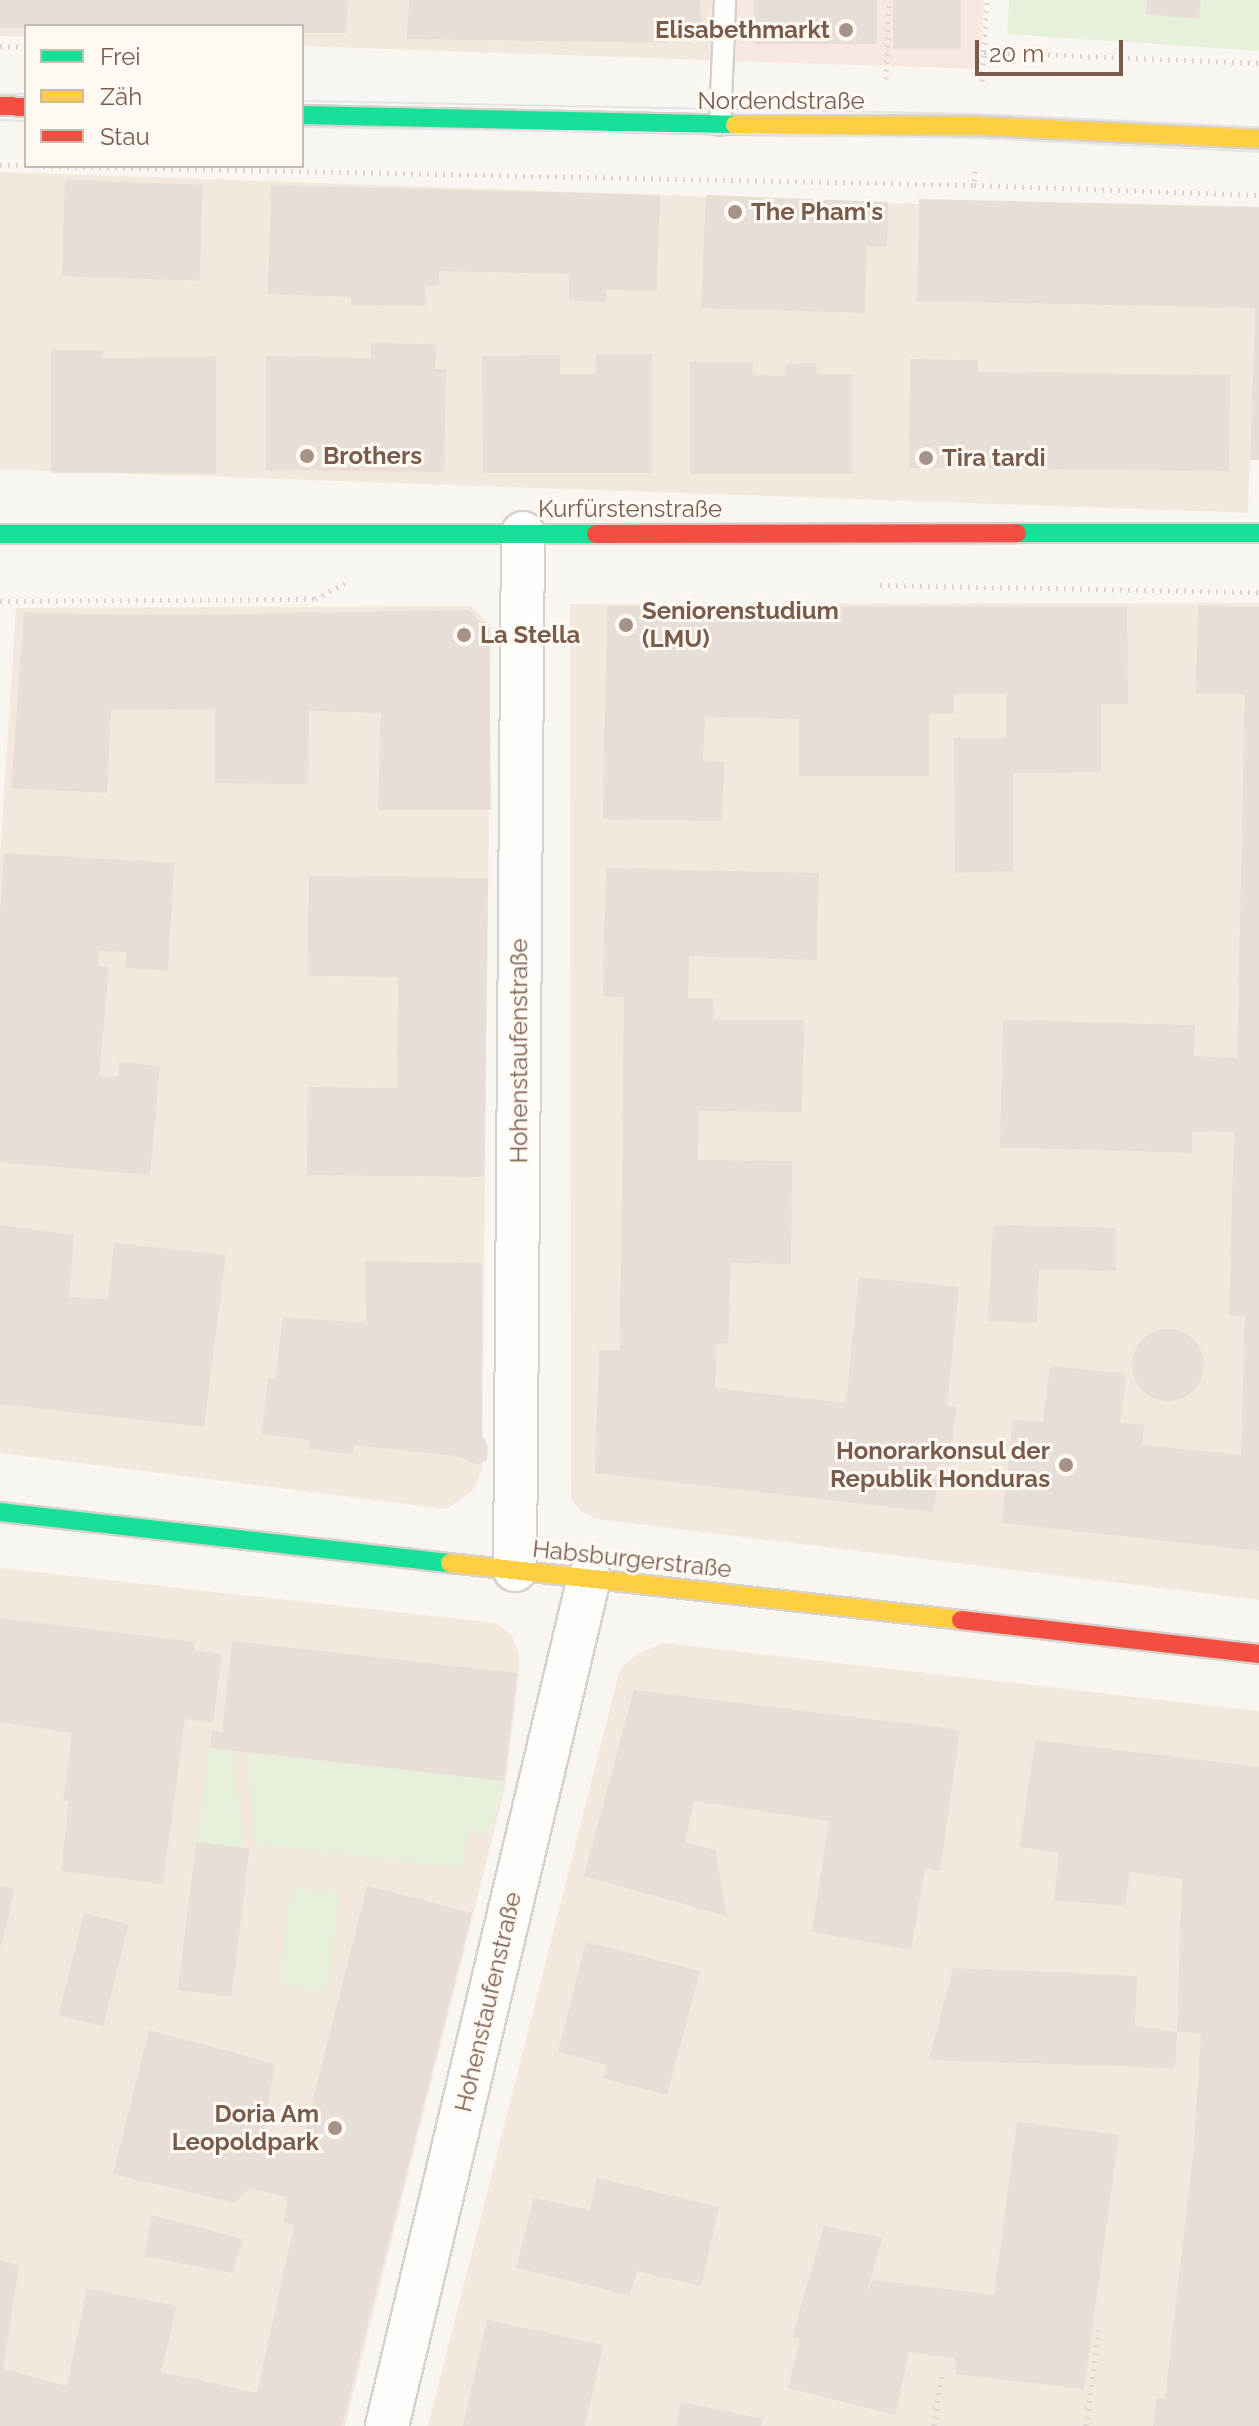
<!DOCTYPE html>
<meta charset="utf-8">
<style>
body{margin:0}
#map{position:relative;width:1259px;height:2426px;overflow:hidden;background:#f9f5f0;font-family:Raleway,sans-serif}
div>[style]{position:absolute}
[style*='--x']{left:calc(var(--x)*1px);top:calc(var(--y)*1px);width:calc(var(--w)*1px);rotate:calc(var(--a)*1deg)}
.residential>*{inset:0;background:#f2e8de;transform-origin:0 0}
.commercial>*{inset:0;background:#f6e8e1}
.green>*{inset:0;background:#e7f0db;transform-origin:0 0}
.building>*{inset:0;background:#e6ded7;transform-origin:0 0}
.round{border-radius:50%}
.path>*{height:5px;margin-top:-2.5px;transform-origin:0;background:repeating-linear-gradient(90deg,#dcd5d0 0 2px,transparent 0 8px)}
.roads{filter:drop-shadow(2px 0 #d7d1cb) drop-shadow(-2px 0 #d7d1cb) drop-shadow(0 2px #d7d1cb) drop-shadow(0 -2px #d7d1cb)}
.lane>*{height:20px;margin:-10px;padding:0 10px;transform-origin:10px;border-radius:10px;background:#fefefd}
.street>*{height:42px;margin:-21px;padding:0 21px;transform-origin:21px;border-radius:21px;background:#fefefd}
.fast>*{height:18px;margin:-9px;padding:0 9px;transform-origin:9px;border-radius:9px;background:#16e098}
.slow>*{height:18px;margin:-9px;padding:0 9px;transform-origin:9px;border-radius:9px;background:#ffcf43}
.jam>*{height:18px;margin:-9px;padding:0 9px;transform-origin:9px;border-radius:9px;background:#f24e42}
.tram>*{height:2px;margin:-1px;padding:0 1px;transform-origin:1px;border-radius:1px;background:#e6e3e7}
.dots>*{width:22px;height:22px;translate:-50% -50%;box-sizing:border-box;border:4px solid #fffaf3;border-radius:50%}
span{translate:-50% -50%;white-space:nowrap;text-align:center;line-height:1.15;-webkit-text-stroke:6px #fffaf3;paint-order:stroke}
.poi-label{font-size:24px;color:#7a5c4d;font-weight:700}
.right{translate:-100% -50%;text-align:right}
.left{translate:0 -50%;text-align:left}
.street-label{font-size:24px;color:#7a5c4d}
.legend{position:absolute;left:24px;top:24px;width:280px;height:144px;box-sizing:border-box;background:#fffaf3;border:2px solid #cabbb1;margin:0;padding:10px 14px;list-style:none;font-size:24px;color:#7a5c4d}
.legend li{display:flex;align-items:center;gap:16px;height:40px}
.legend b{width:40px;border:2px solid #cabbb1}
.scale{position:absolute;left:975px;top:40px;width:148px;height:36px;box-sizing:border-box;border:4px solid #7a5c4d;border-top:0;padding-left:10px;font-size:24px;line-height:28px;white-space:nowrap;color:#7a5c4d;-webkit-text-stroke:6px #fffaf3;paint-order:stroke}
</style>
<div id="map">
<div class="residential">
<i style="clip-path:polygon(0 0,711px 0,708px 60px,302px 46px,302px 26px,26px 26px,26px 37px,0 36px)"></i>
<i style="left:0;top:172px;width:1259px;height:297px;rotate:2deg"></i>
<i style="clip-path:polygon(1259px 603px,1259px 1600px,597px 1519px,581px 1512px,571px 1498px,570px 604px)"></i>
<i style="clip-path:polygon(471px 606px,491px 626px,482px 1470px,473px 1490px,447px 1509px,0 1453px,0 857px,16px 608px)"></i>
<i style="clip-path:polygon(0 1568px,496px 1623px,512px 1636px,519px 1653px,519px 1671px,506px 1783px,345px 2426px,0 2426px)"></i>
<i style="clip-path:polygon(663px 1643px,1259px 1711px,1259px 2426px,428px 2426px,620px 1669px,636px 1655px)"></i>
</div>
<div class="commercial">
<i style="clip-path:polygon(711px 0,984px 0,980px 69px,708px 60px)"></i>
</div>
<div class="green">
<i style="clip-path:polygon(1009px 0,1259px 0,1259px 51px,1007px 34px)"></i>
<i style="clip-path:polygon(210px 1748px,232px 1751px,244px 1848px,196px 1842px)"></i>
<i style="clip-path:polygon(247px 1753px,504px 1781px,490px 1833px,469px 1831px,461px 1868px,255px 1844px)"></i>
<i style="left:291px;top:1887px;width:49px;height:98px;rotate:7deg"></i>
</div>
<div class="building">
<i style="clip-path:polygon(0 0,348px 0,346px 33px,302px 33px,302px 26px,0 28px)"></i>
<i style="clip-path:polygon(409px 0,699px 0,704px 37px,667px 37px,666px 43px,407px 39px)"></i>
<i style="left:754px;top:0;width:123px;height:44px"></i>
<i style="left:893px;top:0;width:68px;height:49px"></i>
<i style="clip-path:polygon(1147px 0,1201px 0,1199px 19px,1146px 14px)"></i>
<i style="left:65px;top:180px;width:138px;height:96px;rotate:2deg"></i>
<i style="clip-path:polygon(271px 185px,660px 195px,657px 291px,606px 290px,606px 302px,569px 300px,569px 274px,439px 271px,439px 285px,426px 286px,425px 306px,351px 305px,351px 297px,268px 294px)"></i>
<i style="clip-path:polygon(706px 195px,888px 202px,887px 247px,867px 246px,865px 313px,701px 308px)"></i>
<i style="clip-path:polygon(919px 199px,1259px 207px,1259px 460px,1250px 460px,1255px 308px,917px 301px)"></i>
<i style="clip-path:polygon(371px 343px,436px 344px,435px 369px,446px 369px,444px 472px,266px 470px,266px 356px,371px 358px)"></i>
<i style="clip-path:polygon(51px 350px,103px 350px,102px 358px,216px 357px,216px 473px,51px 473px)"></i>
<i style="clip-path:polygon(596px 354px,652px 354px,652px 473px,483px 473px,482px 356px,560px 355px,560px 374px,595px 374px)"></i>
<i style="clip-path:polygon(910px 359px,978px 360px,978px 372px,1230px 375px,1229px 471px,909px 468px)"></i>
<i style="clip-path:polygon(690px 362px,753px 362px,752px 375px,785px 376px,786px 364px,816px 363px,817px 374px,852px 374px,852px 474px,690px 474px)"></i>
<i style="clip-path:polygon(607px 606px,1127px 607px,1128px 704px,1101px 704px,1101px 772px,1013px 773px,1013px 871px,955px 873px,954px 738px,1006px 738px,1006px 693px,954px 694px,954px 714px,929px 714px,929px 776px,799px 776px,799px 719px,705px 717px,703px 761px,724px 762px,722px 821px,603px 819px)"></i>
<i style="clip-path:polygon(1198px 606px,1259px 607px,1259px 1551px,1002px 1523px,1013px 1419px,1043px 1422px,1050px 1366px,1126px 1374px,1120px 1423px,1144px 1425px,1142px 1445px,1241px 1455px,1245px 1315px,1229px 1315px,1234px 1132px,1192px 1131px,1192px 1153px,1000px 1147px,1003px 1020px,1195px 1025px,1194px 1056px,1237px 1058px,1245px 694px,1196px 693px)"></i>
<i style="clip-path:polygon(469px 610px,489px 631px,491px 810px,378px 810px,381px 713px,309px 711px,308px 784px,215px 783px,215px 709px,111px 710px,107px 793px,11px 788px,24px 613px,178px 615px)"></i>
<i style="clip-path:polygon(4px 853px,174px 863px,168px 971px,125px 968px,126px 952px,99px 951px,98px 966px,109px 967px,99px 1076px,118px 1077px,119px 1062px,160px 1066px,150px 1175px,0 1162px,0 917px)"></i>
<i style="clip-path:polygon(606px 868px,819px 873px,817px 960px,689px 956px,688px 998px,714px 998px,713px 1020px,804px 1020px,802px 1112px,699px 1111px,698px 1160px,792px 1161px,791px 1264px,731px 1263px,728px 1343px,716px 1344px,715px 1388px,846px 1403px,859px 1277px,959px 1287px,947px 1406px,956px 1407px,950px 1465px,939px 1464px,934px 1512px,595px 1473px,599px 1350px,620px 1350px,624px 997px,603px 996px)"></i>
<i style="clip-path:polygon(309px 876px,488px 878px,484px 1177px,307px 1175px,308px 1087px,397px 1088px,398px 977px,308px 976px)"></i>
<i style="clip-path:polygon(0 1225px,74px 1235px,69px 1297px,108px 1299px,114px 1243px,226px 1255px,204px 1427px,0 1404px)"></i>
<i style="clip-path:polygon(993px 1225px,1116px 1228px,1116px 1271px,1039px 1269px,1037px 1323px,988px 1321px)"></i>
<i style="clip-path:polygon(365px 1261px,482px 1263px,482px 1435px,488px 1446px,487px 1460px,478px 1465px,457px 1456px,354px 1445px,352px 1454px,309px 1449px,309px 1440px,262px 1434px,268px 1378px,275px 1379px,283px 1317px,366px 1323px)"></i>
<i class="round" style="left:1132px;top:1329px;width:72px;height:72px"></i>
<i style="clip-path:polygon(0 1618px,195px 1642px,194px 1650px,222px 1654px,213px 1723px,185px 1719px,163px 1884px,61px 1871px,69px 1801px,63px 1801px,72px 1733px,0 1722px)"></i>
<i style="clip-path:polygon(232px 1641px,517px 1673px,504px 1781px,210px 1748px,212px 1730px,222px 1732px)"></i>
<i style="clip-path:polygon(634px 1690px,960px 1730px,940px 1871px,925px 1868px,911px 1950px,812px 1932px,829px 1821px,694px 1801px,685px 1842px,715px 1850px,727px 1916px,584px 1876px)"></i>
<i style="clip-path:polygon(1035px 1740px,1259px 1767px,1259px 2426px,1153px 2426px,1157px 2399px,1165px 2399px,1194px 2145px,1201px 2033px,1177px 2032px,1182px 1879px,1130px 1872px,1125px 1906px,1054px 1900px,1059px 1853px,1020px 1847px)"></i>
<i style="left:196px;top:1842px;width:54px;height:149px;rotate:7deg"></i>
<i style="clip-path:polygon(0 1885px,15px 1889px,1px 1946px,0 1946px)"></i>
<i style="clip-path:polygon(367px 1886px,472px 1913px,342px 2426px,0 2426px,0 2260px,19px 2266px,3px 2369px,67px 2386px,87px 2289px,177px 2306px,161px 2372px,257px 2393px,294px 2226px,284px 2221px,287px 2197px,250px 2188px,235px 2203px,113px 2174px,149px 2030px,275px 2064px,263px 2134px,302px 2144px)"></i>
<i style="left:84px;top:1913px;width:46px;height:105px;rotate:14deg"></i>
<i style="clip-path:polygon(586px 1942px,700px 1971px,667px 2095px,603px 2078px,607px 2065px,558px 2052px)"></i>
<i style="clip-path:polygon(953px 1968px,1137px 1976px,1135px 2026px,1177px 2032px,1175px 2068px,929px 2060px)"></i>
<i style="clip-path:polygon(1017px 2122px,1119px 2135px,1084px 2389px,956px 2374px,955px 2358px,909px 2352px,895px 2415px,788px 2388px,800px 2339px,792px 2337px,824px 2226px,882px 2238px,865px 2300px,872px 2280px,994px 2295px)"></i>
<i style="clip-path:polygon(597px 2178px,719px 2207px,701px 2286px,637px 2271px,630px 2295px,516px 2268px,534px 2198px,590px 2210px)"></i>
<i style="clip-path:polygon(152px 2215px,243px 2239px,232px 2273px,144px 2256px)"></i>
<i style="clip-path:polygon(487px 2320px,603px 2345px,585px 2426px,463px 2426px)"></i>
<i style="clip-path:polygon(681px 2402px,763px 2419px,761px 2426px,676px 2426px)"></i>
</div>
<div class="path">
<i style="--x:0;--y:46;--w:26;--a:2"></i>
<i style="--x:984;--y:52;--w:52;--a:-86.7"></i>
<i style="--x:886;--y:79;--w:79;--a:-87.8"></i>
<i style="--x:982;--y:81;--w:29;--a:-86"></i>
<i style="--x:984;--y:52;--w:275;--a:2.3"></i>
<i style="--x:0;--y:165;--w:26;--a:0"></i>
<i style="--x:43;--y:166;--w:931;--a:1.17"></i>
<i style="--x:975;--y:171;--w:14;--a:94"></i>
<i style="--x:974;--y:185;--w:285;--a:2"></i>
<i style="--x:880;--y:585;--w:379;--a:1.1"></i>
<i style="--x:0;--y:601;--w:315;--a:-0.4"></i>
<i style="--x:315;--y:599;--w:36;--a:-28"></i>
<i style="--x:934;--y:2426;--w:50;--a:-82"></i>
<i style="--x:1086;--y:2426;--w:97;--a:-82.3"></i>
</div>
<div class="roads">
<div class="lane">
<i style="--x:720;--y:125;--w:125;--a:-87.7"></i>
</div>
<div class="street">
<i style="--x:515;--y:1570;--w:1037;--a:-89.56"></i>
<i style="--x:387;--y:2426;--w:872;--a:-76.6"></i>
</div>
<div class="fast">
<i style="--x:302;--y:115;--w:433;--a:1.3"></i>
<i style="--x:1017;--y:533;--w:242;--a:0"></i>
<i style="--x:0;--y:534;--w:596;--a:0"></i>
<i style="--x:0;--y:1512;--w:453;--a:6.5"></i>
</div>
<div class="slow">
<i style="--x:735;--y:125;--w:243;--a:0.2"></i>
<i style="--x:978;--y:126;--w:281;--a:2.6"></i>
<i style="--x:450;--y:1563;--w:514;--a:6.36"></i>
</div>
<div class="jam">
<i style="--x:0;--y:106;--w:26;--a:2"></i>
<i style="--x:596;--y:534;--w:421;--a:-0.1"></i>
<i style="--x:961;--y:1620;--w:300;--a:6.5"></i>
</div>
</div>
<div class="tram">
<i style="--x:0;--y:94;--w:26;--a:0"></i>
<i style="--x:302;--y:101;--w:677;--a:1.1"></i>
<i style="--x:979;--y:114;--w:280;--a:2.7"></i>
<i style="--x:0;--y:120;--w:26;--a:2"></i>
<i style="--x:302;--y:127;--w:675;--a:0.93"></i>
<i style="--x:977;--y:138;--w:282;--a:2.8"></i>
</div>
<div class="dots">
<i style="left:846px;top:30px;background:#a69286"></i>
<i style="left:735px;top:212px;background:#a69286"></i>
<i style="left:307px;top:456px;background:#a69286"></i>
<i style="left:926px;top:458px;background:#a69286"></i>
<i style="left:626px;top:625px;background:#a69286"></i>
<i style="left:464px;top:635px;background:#a69286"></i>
<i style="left:1066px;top:1465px;background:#a69286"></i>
<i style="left:335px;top:2128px;background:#a69286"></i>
</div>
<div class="poi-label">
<span class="right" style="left:830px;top:30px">Elisabethmarkt</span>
<span class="left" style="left:751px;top:212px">The Pham's</span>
<span class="left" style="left:323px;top:456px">Brothers</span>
<span class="left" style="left:942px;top:458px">Tira tardi</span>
<span class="left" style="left:642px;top:625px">Seniorenstudium<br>(LMU)</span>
<span class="left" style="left:480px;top:635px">La Stella</span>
<span class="right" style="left:1050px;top:1465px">Honorarkonsul der<br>Republik Honduras</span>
<span class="right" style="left:319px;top:2128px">Doria Am<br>Leopoldpark</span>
</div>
<div class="street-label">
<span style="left:781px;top:101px">Nordendstraße</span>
<span style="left:630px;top:509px">Kurfürstenstraße</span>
<span style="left:519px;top:1051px;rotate:-90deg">Hohenstaufenstraße</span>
<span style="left:632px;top:1559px;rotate:6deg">Habsburgerstraße</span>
<span style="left:488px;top:2002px;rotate:-77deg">Hohenstaufenstraße</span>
</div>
<ul class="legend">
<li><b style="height:10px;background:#16e098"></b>Frei</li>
<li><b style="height:10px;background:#ffcf43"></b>Zäh</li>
<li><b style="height:10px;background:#f24e42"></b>Stau</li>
</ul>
<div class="scale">20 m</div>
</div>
